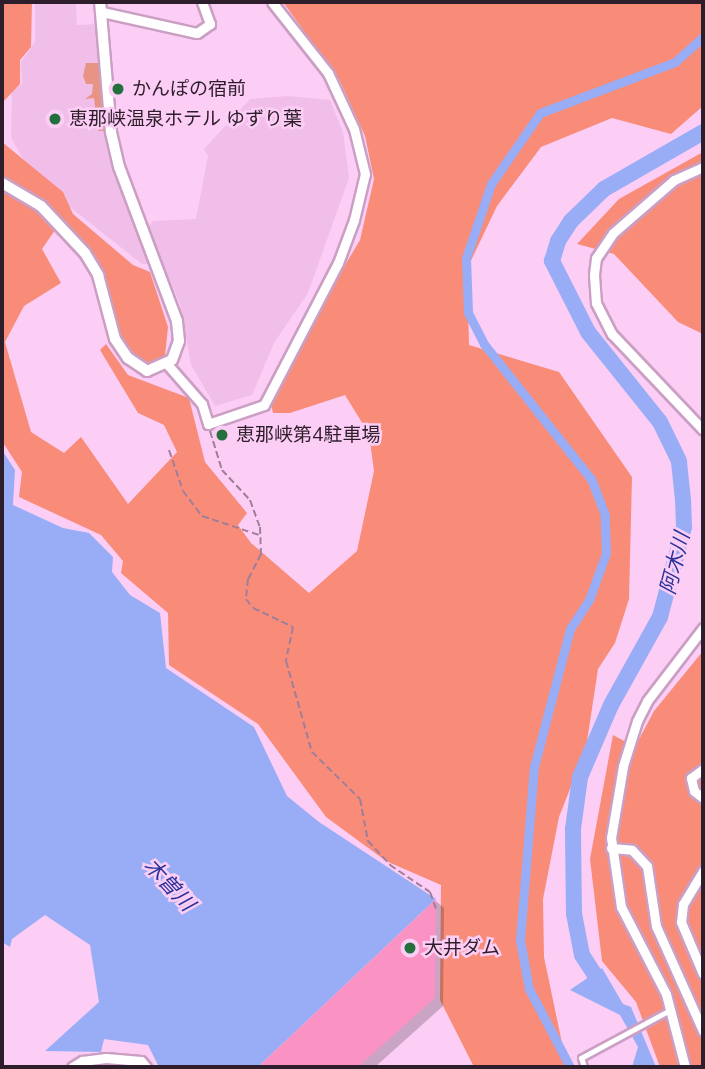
<!DOCTYPE html>
<meta charset="utf-8">
<style>
body{margin:0}
#map{position:relative;width:705px;height:1069px;overflow:hidden;background:#fccef5;font-family:Mulish,"Noto Sans JP",sans-serif}
div>[style]{position:absolute}
[style*='--x']{left:calc(var(--x)*1px);top:calc(var(--y)*1px);width:calc(var(--w)*1px);rotate:calc(var(--a)*1deg)}
.built>*{inset:0;background:#f1bee9}
.green>*{inset:0;background:#e79484}
.forest>*{inset:0;background:#f88c78}
.water>*{inset:0;background:#98adf6}
.shadow>*{inset:0;background:#0003}
.canal>*{height:9px;margin:-4.5px;padding:0 4.5px;transform-origin:4.5px;border-radius:4.5px;background:#98adf6}
.river>*{height:16px;margin:-8px;padding:0 8px;transform-origin:8px;border-radius:8px;background:#98adf6}
.building>*{inset:0;background:#fa93c3}
.path>*{height:2px;margin-top:-1px;transform-origin:0;background:repeating-linear-gradient(90deg,#9f7e9a 0 7px,transparent 0 10.5px)}
.roads{filter:drop-shadow(2px 0 #cb9fc4) drop-shadow(-2px 0 #cb9fc4) drop-shadow(0 2px #cb9fc4) drop-shadow(0 -2px #cb9fc4)}
.service>*{height:4.5px;margin:-2.25px;padding:0 2.25px;transform-origin:2.25px;border-radius:2.25px;background:#fff}
.minor>*{height:9px;margin:-4.5px;padding:0 4.5px;transform-origin:4.5px;border-radius:4.5px;background:#fff}
.tertiary>*{height:10px;margin:-5px;padding:0 5px;transform-origin:5px;border-radius:5px;background:#fff}
.dots>*{width:19px;height:19px;translate:-50% -50%;box-sizing:border-box;border:4px solid #fccef5;border-radius:50%}
span{translate:-50% -50%;white-space:nowrap;text-align:center;line-height:1.15;-webkit-text-stroke:5px #fccef5;paint-order:stroke}
.poi-label{font-size:19px;color:#2e1d2b}
.left{translate:0 -50%;text-align:left}
.water-label{font-size:21px;color:#2a349b;font-style:italic}
.frame{position:absolute;inset:0;border:4px solid #2e1d2b;pointer-events:none}
</style>
<div id="map">
<div class="built">
<i style="clip-path:polygon(35px 2px,80px 2px,76px 4px,77px 25px,99px 24px,107px 141px,149px 264px,142px 264px,36px 180px,11px 138px,12px 91px,22px 84px,21px 62px,35px 42px)"></i>
<i style="clip-path:polygon(288px 96px,330px 100px,343px 132px,349px 178px,308px 293px,274px 343px,252px 395px,215px 406px,191px 365px,180px 303px,146px 230px,153px 221px,196px 219px,208px 156px,204px 149px,250px 99px)"></i>
</div>
<div class="green">
<i style="clip-path:polygon(86px 63px,100px 63px,104px 131px,99px 131px,87px 116px,96px 114px,94px 98px,85px 99px,92px 94px,93px 84px,86px 84px,83px 76px)"></i>
</div>
<div class="forest">
<i style="clip-path:polygon(2px 2px,32px 2px,31px 47px,20px 60px,20px 84px,2px 103px)"></i>
<i style="clip-path:polygon(283px 2px,703px 2px,703px 106px,671px 134px,612px 118px,541px 147px,497px 206px,467px 269px,469px 345px,559px 372px,632px 477px,629px 599px,615px 643px,598px 669px,586px 748px,559px 817px,543px 899px,544px 957px,567px 1067px,474px 1067px,440px 1000px,441px 885px,386px 861px,326px 817px,258px 724px,169px 665px,168px 613px,121px 573px,123px 561px,101px 535px,19px 497px,22px 472px,2px 441px,2px 142px,63px 192px,73px 214px,133px 265px,150px 272px,168px 327px,165px 356px,154px 365px,135px 359px,120px 338px,89px 253px,62px 220px,42px 249px,61px 283px,24px 306px,5px 342px,31px 432px,64px 453px,81px 437px,128px 504px,177px 452px,164px 425px,138px 413px,100px 350px,106px 344px,128px 375px,189px 398px,205px 462px,247px 513px,238px 525px,251px 543px,309px 593px,357px 551px,374px 471px,369px 434px,345px 395px,290px 413px,273px 413px,271px 404px,283px 369px,360px 240px,374px 179px,365px 136px,340px 81px)"></i>
<i style="clip-path:polygon(703px 152px,703px 334px,678px 322px,614px 254px,577px 244px,619px 199px)"></i>
<i style="clip-path:polygon(703px 651px,703px 1067px,660px 1067px,636px 1002px,602px 961px,590px 859px,613px 735px,635px 747px,654px 711px)"></i>
</div>
<div class="water">
<i style="clip-path:polygon(2px 450px,15px 470px,13px 505px,63px 528px,89px 533px,113px 557px,112px 572px,130px 595px,160px 613px,166px 668px,254px 727px,287px 796px,319px 822px,436px 899px,258px 1067px,159px 1067px,148px 1045px,104px 1039px,101px 1052px,45px 1051px,99px 1002px,90px 945px,45px 915px,12px 939px,10px 947px,2px 942px)"></i>
<i style="clip-path:polygon(602px 968px,623px 1004px,631px 1007px,656px 1067px,632px 1067px,638px 1047px,620px 1015px,570px 990px)"></i>
</div>
<div class="shadow">
<i style="clip-path:polygon(436px 901px,444px 908px,443px 1006px,375px 1067px,261px 1067px)"></i>
</div>
<div class="canal">
<i style="--x:570;--y:1067;--w:88;--a:-117.7"></i>
<i style="--x:529;--y:989;--w:50;--a:-100.4"></i>
<i style="--x:520;--y:940;--w:174;--a:-85.4"></i>
<i style="--x:534;--y:767;--w:143;--a:-75.4"></i>
<i style="--x:570;--y:629;--w:35;--a:-57"></i>
<i style="--x:589;--y:600;--w:50;--a:-70.1"></i>
<i style="--x:606;--y:553;--w:38;--a:-92"></i>
<i style="--x:605;--y:515;--w:39;--a:-111"></i>
<i style="--x:591;--y:479;--w:172;--a:-128.4"></i>
<i style="--x:484;--y:344;--w:36;--a:-117"></i>
<i style="--x:468;--y:312;--w:54;--a:-92.1"></i>
<i style="--x:466;--y:258;--w:78;--a:-71.3"></i>
<i style="--x:491;--y:184;--w:86;--a:-55.4"></i>
<i style="--x:540;--y:113;--w:144;--a:-20.7"></i>
<i style="--x:675;--y:62;--w:38;--a:-42"></i>
</div>
<div class="river">
<i style="--x:604;--y:989;--w:40;--a:-122.9"></i>
<i style="--x:582;--y:955;--w:42;--a:-101"></i>
<i style="--x:574;--y:914;--w:85;--a:-90.7"></i>
<i style="--x:573;--y:829;--w:52;--a:-82.3"></i>
<i style="--x:580;--y:777;--w:78;--a:-66.7"></i>
<i style="--x:611;--y:705;--w:101;--a:-60.9"></i>
<i style="--x:660;--y:617;--w:93;--a:-75.1"></i>
<i style="--x:684;--y:527;--w:27;--a:-92"></i>
<i style="--x:683;--y:500;--w:39;--a:-96"></i>
<i style="--x:679;--y:461;--w:43;--a:-116"></i>
<i style="--x:660;--y:422;--w:115;--a:-128.7"></i>
<i style="--x:588;--y:332;--w:80;--a:-116.9"></i>
<i style="--x:552;--y:261;--w:21;--a:-73"></i>
<i style="--x:558;--y:241;--w:24;--a:-57"></i>
<i style="--x:571;--y:221;--w:46;--a:-44.1"></i>
<i style="--x:604;--y:189;--w:114;--a:-29.9"></i>
</div>
<div class="building">
<i style="clip-path:polygon(436px 899px,435px 998px,358px 1067px,258px 1067px)"></i>
</div>
<div class="path">
<i style="--x:210;--y:431;--w:41;--a:72.9"></i>
<i style="--x:222;--y:470;--w:41;--a:47"></i>
<i style="--x:250;--y:500;--w:29;--a:70"></i>
<i style="--x:260;--y:527;--w:27;--a:88"></i>
<i style="--x:261;--y:554;--w:28;--a:117"></i>
<i style="--x:248;--y:579;--w:20;--a:96"></i>
<i style="--x:246;--y:599;--w:11;--a:52"></i>
<i style="--x:253;--y:608;--w:44;--a:25.4"></i>
<i style="--x:293;--y:627;--w:35;--a:102"></i>
<i style="--x:286;--y:661;--w:95;--a:74.1"></i>
<i style="--x:312;--y:752;--w:67;--a:44.4"></i>
<i style="--x:360;--y:799;--w:43;--a:79.2"></i>
<i style="--x:368;--y:841;--w:33;--a:47"></i>
<i style="--x:390;--y:865;--w:48;--a:34"></i>
<i style="--x:430;--y:892;--w:20;--a:70"></i>
<i style="--x:169;--y:450;--w:43;--a:71.1"></i>
<i style="--x:183;--y:491;--w:31;--a:53"></i>
<i style="--x:202;--y:516;--w:60;--a:18.4"></i>
</div>
<div class="roads">
<div class="service">
<i style="--x:584;--y:1067;--w:9;--a:-108"></i>
<i style="--x:581;--y:1058;--w:101;--a:-28.3"></i>
</div>
<div class="minor">
<i style="--x:102;--y:12;--w:97;--a:12.5"></i>
<i style="--x:197;--y:33;--w:16;--a:-35"></i>
<i style="--x:210;--y:24;--w:23;--a:-110"></i>
<i style="--x:703;--y:167;--w:32;--a:156"></i>
<i style="--x:674;--y:180;--w:81;--a:139"></i>
<i style="--x:613;--y:233;--w:30;--a:124"></i>
<i style="--x:596;--y:258;--w:17;--a:97"></i>
<i style="--x:594;--y:275;--w:28;--a:86"></i>
<i style="--x:596;--y:303;--w:35;--a:63"></i>
<i style="--x:612;--y:334;--w:132;--a:46.5"></i>
<i style="--x:167;--y:364;--w:53;--a:48.8"></i>
<i style="--x:202;--y:404;--w:21;--a:73"></i>
<i style="--x:208;--y:424;--w:59;--a:-18.7"></i>
<i style="--x:264;--y:405;--w:160;--a:-62.5"></i>
<i style="--x:338;--y:263;--w:46;--a:-69.6"></i>
<i style="--x:354;--y:220;--w:47;--a:-76.6"></i>
<i style="--x:365;--y:174;--w:46;--a:-103.7"></i>
<i style="--x:354;--y:129;--w:62;--a:-114.9"></i>
<i style="--x:328;--y:73;--w:90;--a:-128.3"></i>
<i style="--x:703;--y:769;--w:15;--a:143"></i>
<i style="--x:691;--y:778;--w:13;--a:77"></i>
<i style="--x:694;--y:791;--w:11;--a:38"></i>
<i style="--x:611;--y:848;--w:21;--a:5"></i>
<i style="--x:632;--y:850;--w:22;--a:47"></i>
<i style="--x:647;--y:866;--w:61;--a:81.5"></i>
<i style="--x:656;--y:926;--w:115;--a:65.9"></i>
<i style="--x:703;--y:871;--w:39;--a:121"></i>
<i style="--x:683;--y:904;--w:18;--a:96"></i>
<i style="--x:681;--y:922;--w:56;--a:67.1"></i>
<i style="--x:72;--y:1067;--w:12;--a:-31"></i>
<i style="--x:82;--y:1061;--w:24;--a:-7"></i>
<i style="--x:106;--y:1058;--w:35;--a:5"></i>
<i style="--x:141;--y:1061;--w:8;--a:50"></i>
<i style="--x:685;--y:1067;--w:75;--a:-104.6"></i>
<i style="--x:666;--y:994;--w:98;--a:-117.3"></i>
<i style="--x:621;--y:907;--w:70;--a:-98.2"></i>
<i style="--x:611;--y:838;--w:73;--a:-80.5"></i>
<i style="--x:623;--y:766;--w:47;--a:-72.7"></i>
<i style="--x:637;--y:721;--w:22;--a:-63"></i>
<i style="--x:647;--y:701;--w:92;--a:-52.5"></i>
</div>
<div class="tertiary">
<i style="--x:2;--y:183;--w:45;--a:30.5"></i>
<i style="--x:41;--y:206;--w:64;--a:46.9"></i>
<i style="--x:85;--y:253;--w:26;--a:59"></i>
<i style="--x:98;--y:275;--w:66;--a:75.1"></i>
<i style="--x:115;--y:339;--w:23;--a:56"></i>
<i style="--x:128;--y:358;--w:23;--a:34"></i>
<i style="--x:147;--y:371;--w:27;--a:-24"></i>
<i style="--x:172;--y:360;--w:20;--a:-70"></i>
<i style="--x:179;--y:341;--w:20;--a:-96"></i>
<i style="--x:177;--y:321;--w:165;--a:-110.6"></i>
<i style="--x:119;--y:167;--w:36;--a:-103"></i>
<i style="--x:111;--y:132;--w:130;--a:-94.8"></i>
</div>
</div>
<div class="dots">
<i style="left:118px;top:89px;background:#236f3e"></i>
<i style="left:55px;top:119px;background:#236f3e"></i>
<i style="left:222px;top:435px;background:#236f3e"></i>
<i style="left:410px;top:948px;background:#236f3e"></i>
</div>
<div class="poi-label">
<span class="left" style="left:132px;top:89px">かんぽの宿前</span>
<span class="left" style="left:69px;top:119px">恵那峡温泉ホテル ゆずり葉</span>
<span class="left" style="left:236px;top:435px">恵那峡第4駐車場</span>
<span class="left" style="left:424px;top:948px">大井ダム</span>
</div>
<div class="water-label">
<span style="left:674px;top:563px;rotate:-76deg">阿木川</span>
<span style="left:170px;top:884px;rotate:47deg">木曽川</span>
</div>
<div class="frame"></div>
</div>
